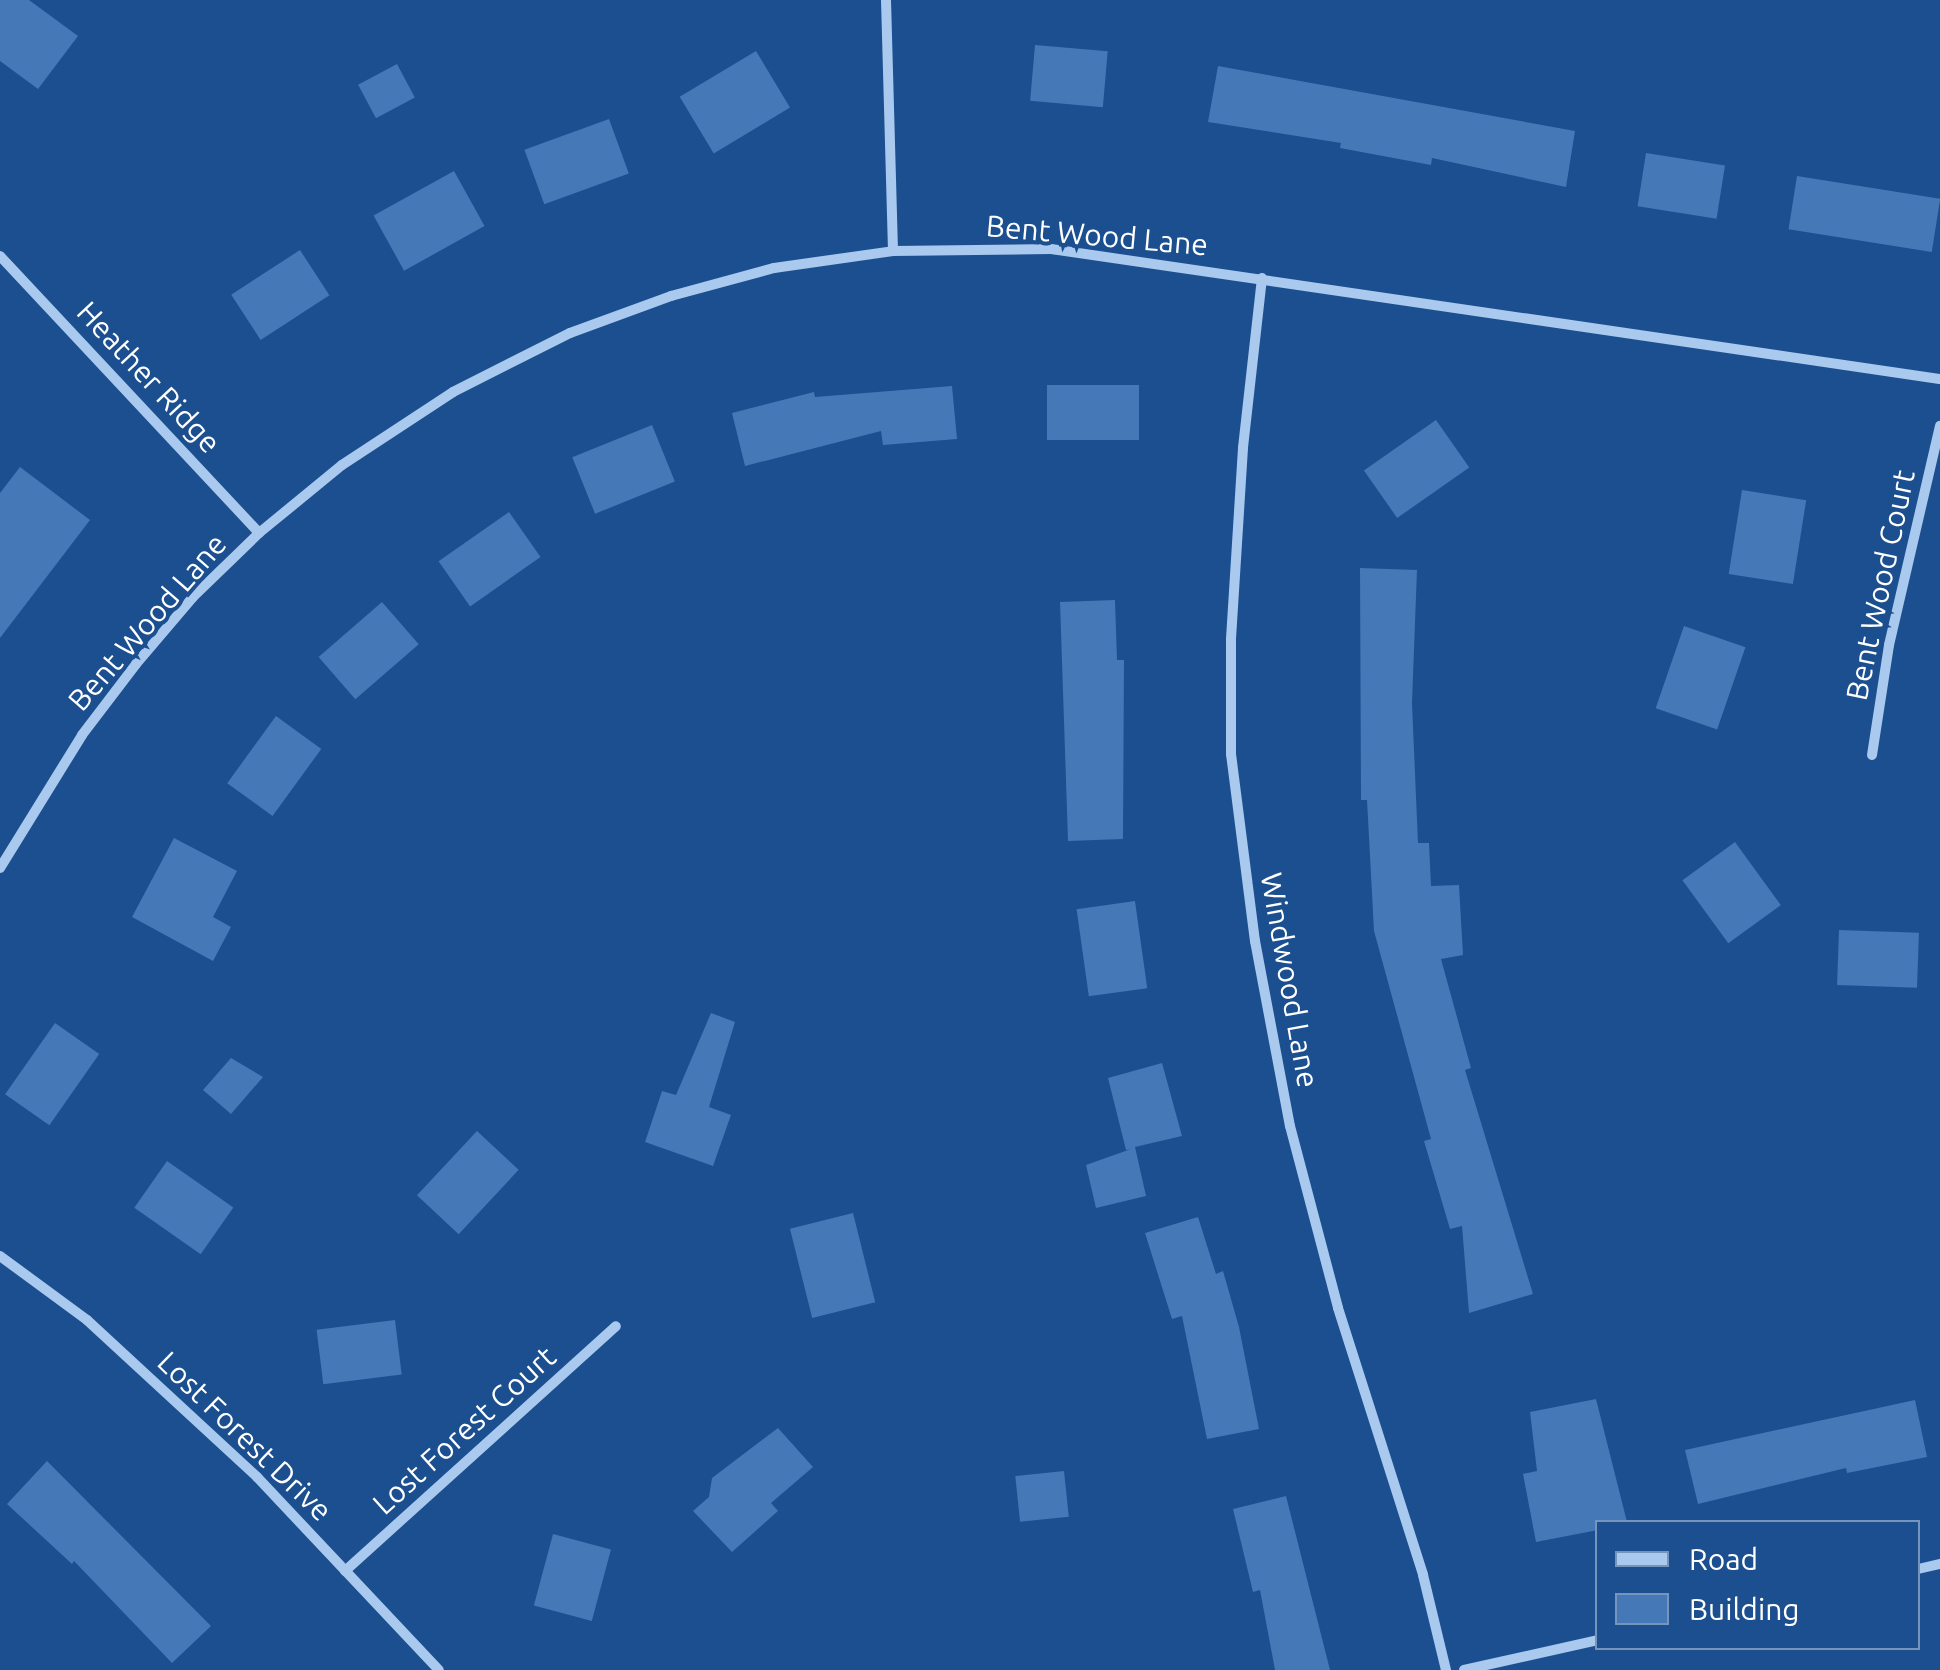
<!DOCTYPE html>
<style>
body{margin:0}
#map{position:relative;width:1940px;height:1670px;overflow:hidden;background:#1b4f8f;font-family:Ubuntu,sans-serif}
div>[style]{position:absolute}
[style*='--x']{left:calc(var(--x)*1px);top:calc(var(--y)*1px);width:calc(var(--w)*1px);rotate:calc(var(--a)*1deg)}
.building>*{inset:0;background:#4478b7;transform-origin:0 0}
.minor>*{height:10px;margin:-5px;padding:0 5px;transform-origin:5px;border-radius:5px;background:#a9c9ee}
span{translate:-50% -50%;white-space:nowrap;text-align:center;line-height:1.15;-webkit-text-stroke:8px #1b4f8f;paint-order:stroke}
.street-label{font-size:30px;color:#fff}
.legend{position:absolute;left:1595px;top:1520px;width:325px;height:130px;box-sizing:border-box;background:#1b4f8f;border:2px solid #7695bc;margin:0;padding:12px 18px;list-style:none;font-size:30px;color:#fff}
.legend li{display:flex;align-items:center;gap:20px;height:50px}
.legend b{width:50px;border:2px solid #7695bc}
</style>
<div id="map">
<div class="building">
<i style="clip-path:polygon(0 0,29px 0,78px 36px,38px 89px,0 61px)"></i>
<i style="left:1035px;top:45px;width:73px;height:56px;rotate:5deg"></i>
<i style="left:756px;top:51px;width:66px;height:89px;rotate:59deg"></i>
<i style="left:397px;top:64px;width:38px;height:44px;rotate:62deg"></i>
<i style="clip-path:polygon(1218px 66px,1575px 131px,1566px 187px,1432px 158px,1431px 165px,1340px 148px,1341px 143px,1208px 122px)"></i>
<i style="left:609px;top:119px;width:58px;height:90px;rotate:70deg"></i>
<i style="left:1646px;top:153px;width:80px;height:54px;rotate:9deg"></i>
<i style="left:454px;top:171px;width:63px;height:92px;rotate:61deg"></i>
<i style="left:1797px;top:176px;width:145px;height:54px;rotate:9deg"></i>
<i style="left:300px;top:250px;width:54px;height:82px;rotate:57deg"></i>
<i style="left:1047px;top:385px;width:92px;height:55px"></i>
<i style="clip-path:polygon(952px 386px,957px 439px,883px 445px,881px 431px,745px 466px,732px 413px,814px 392px,815px 397px)"></i>
<i style="left:1436px;top:420px;width:58px;height:88px;rotate:55deg"></i>
<i style="left:652px;top:425px;width:61px;height:86px;rotate:68deg"></i>
<i style="clip-path:polygon(20px 467px,90px 520px,0 638px,0 493px)"></i>
<i style="left:1742px;top:490px;width:65px;height:85px;rotate:9deg"></i>
<i style="left:509px;top:512px;width:55px;height:86px;rotate:55deg"></i>
<i style="clip-path:polygon(1360px 568px,1417px 570px,1412px 703px,1418px 843px,1429px 843px,1431px 886px,1459px 885px,1463px 955px,1441px 959px,1471px 1068px,1465px 1070px,1533px 1294px,1469px 1313px,1462px 1226px,1450px 1229px,1424px 1141px,1431px 1139px,1374px 931px,1367px 800px,1361px 800px)"></i>
<i style="clip-path:polygon(1115px 600px,1117px 660px,1124px 660px,1123px 839px,1068px 841px,1060px 602px)"></i>
<i style="left:382px;top:602px;width:56px;height:84px;rotate:49deg"></i>
<i style="left:1684px;top:626px;width:65px;height:87px;rotate:19deg"></i>
<i style="left:276px;top:716px;width:56px;height:83px;rotate:36deg"></i>
<i style="clip-path:polygon(174px 838px,237px 871px,213px 917px,231px 927px,213px 961px,132px 917px)"></i>
<i style="left:1735px;top:842px;width:78px;height:65px;rotate:54deg"></i>
<i style="left:1135px;top:901px;width:88px;height:59px;rotate:82deg"></i>
<i style="left:1839px;top:930px;width:80px;height:55px;rotate:2deg"></i>
<i style="clip-path:polygon(711px 1013px,735px 1022px,709px 1107px,731px 1115px,713px 1166px,645px 1142px,662px 1091px,676px 1095px)"></i>
<i style="left:55px;top:1023px;width:54px;height:87px;rotate:35deg"></i>
<i style="clip-path:polygon(231px 1058px,263px 1077px,231px 1114px,203px 1090px)"></i>
<i style="clip-path:polygon(1162px 1063px,1182px 1136px,1135px 1147px,1146px 1196px,1096px 1208px,1086px 1165px,1131px 1149px,1126px 1150px,1108px 1078px)"></i>
<i style="left:477px;top:1131px;width:57px;height:88px;rotate:43deg"></i>
<i style="left:167px;top:1161px;width:81px;height:57px;rotate:35deg"></i>
<i style="left:853px;top:1213px;width:92px;height:65px;rotate:76deg"></i>
<i style="clip-path:polygon(1198px 1217px,1216px 1274px,1223px 1271px,1239px 1327px,1259px 1429px,1207px 1439px,1182px 1316px,1172px 1319px,1145px 1233px)"></i>
<i style="left:395px;top:1320px;width:55px;height:79px;rotate:83deg"></i>
<i style="clip-path:polygon(1596px 1399px,1627px 1522px,1598px 1522px,1598px 1530px,1536px 1542px,1523px 1474px,1537px 1471px,1530px 1412px)"></i>
<i style="clip-path:polygon(1915px 1400px,1927px 1457px,1847px 1473px,1846px 1468px,1698px 1504px,1685px 1450px)"></i>
<i style="clip-path:polygon(778px 1428px,813px 1467px,771px 1503px,778px 1511px,732px 1552px,693px 1511px,709px 1497px,712px 1478px)"></i>
<i style="clip-path:polygon(47px 1461px,211px 1626px,172px 1663px,74px 1561px,72px 1564px,7px 1504px)"></i>
<i style="left:1064px;top:1471px;width:46px;height:49px;rotate:84deg"></i>
<i style="clip-path:polygon(1286px 1496px,1330px 1670px,1275px 1670px,1260px 1590px,1253px 1592px,1233px 1509px)"></i>
<i style="left:553px;top:1534px;width:60px;height:74px;rotate:15deg"></i>
</div>
<div class="minor">
<i style="--x:886;--y:0;--w:251;--a:88.4"></i>
<i style="--x:0;--y:256;--w:379;--a:46.9"></i>
<i style="--x:1262;--y:278;--w:171;--a:96.4"></i>
<i style="--x:1243;--y:448;--w:191;--a:93.6"></i>
<i style="--x:1231;--y:639;--w:115;--a:90"></i>
<i style="--x:1231;--y:754;--w:189;--a:82.7"></i>
<i style="--x:1255;--y:941;--w:188;--a:79.3"></i>
<i style="--x:1290;--y:1126;--w:188;--a:75.2"></i>
<i style="--x:1338;--y:1308;--w:280;--a:72.3"></i>
<i style="--x:1423;--y:1575;--w:98;--a:76.4"></i>
<i style="--x:1872;--y:755;--w:111;--a:-81.2"></i>
<i style="--x:1889;--y:645;--w:225;--a:-76.9"></i>
<i style="--x:0;--y:868;--w:156;--a:-58.3"></i>
<i style="--x:82;--y:735;--w:89;--a:-52.7"></i>
<i style="--x:136;--y:664;--w:88;--a:-49.6"></i>
<i style="--x:193;--y:597;--w:92;--a:-44.1"></i>
<i style="--x:259;--y:533;--w:107;--a:-39.3"></i>
<i style="--x:342;--y:465;--w:133;--a:-33.3"></i>
<i style="--x:453;--y:392;--w:131;--a:-26.8"></i>
<i style="--x:570;--y:333;--w:108;--a:-20.1"></i>
<i style="--x:671;--y:296;--w:107;--a:-15.2"></i>
<i style="--x:774;--y:268;--w:120;--a:-8.1"></i>
<i style="--x:893;--y:251;--w:158;--a:-0.7"></i>
<i style="--x:1051;--y:249;--w:898;--a:8.32"></i>
<i style="--x:0;--y:1256;--w:108;--a:36.3"></i>
<i style="--x:87;--y:1320;--w:231;--a:42.7"></i>
<i style="--x:257;--y:1477;--w:265;--a:46.7"></i>
<i style="--x:1918;--y:1569;--w:23;--a:-13"></i>
<i style="--x:345;--y:1571;--w:365;--a:-42.1"></i>
<i style="--x:1464;--y:1670;--w:137;--a:-12.6"></i>
</div>
<div class="street-label">
<span style="left:1097px;top:235px;rotate:5deg">Bent Wood Lane</span>
<span style="left:149px;top:377px;rotate:47deg">Heather Ridge</span>
<span style="left:1880px;top:585px;rotate:-78deg">Bent Wood Court</span>
<span style="left:147px;top:622px;rotate:-49deg">Bent Wood Lane</span>
<span style="left:1290px;top:980px;rotate:80deg">Windwood Lane</span>
<span style="left:464px;top:1430px;rotate:-42deg">Lost Forest Court</span>
<span style="left:245px;top:1436px;rotate:44deg">Lost Forest Drive</span>
</div>
<ul class="legend">
<li><b style="height:12px;background:#a9c9ee"></b>Road</li>
<li><b style="height:28px;background:#4478b7"></b>Building</li>
</ul>
</div>
